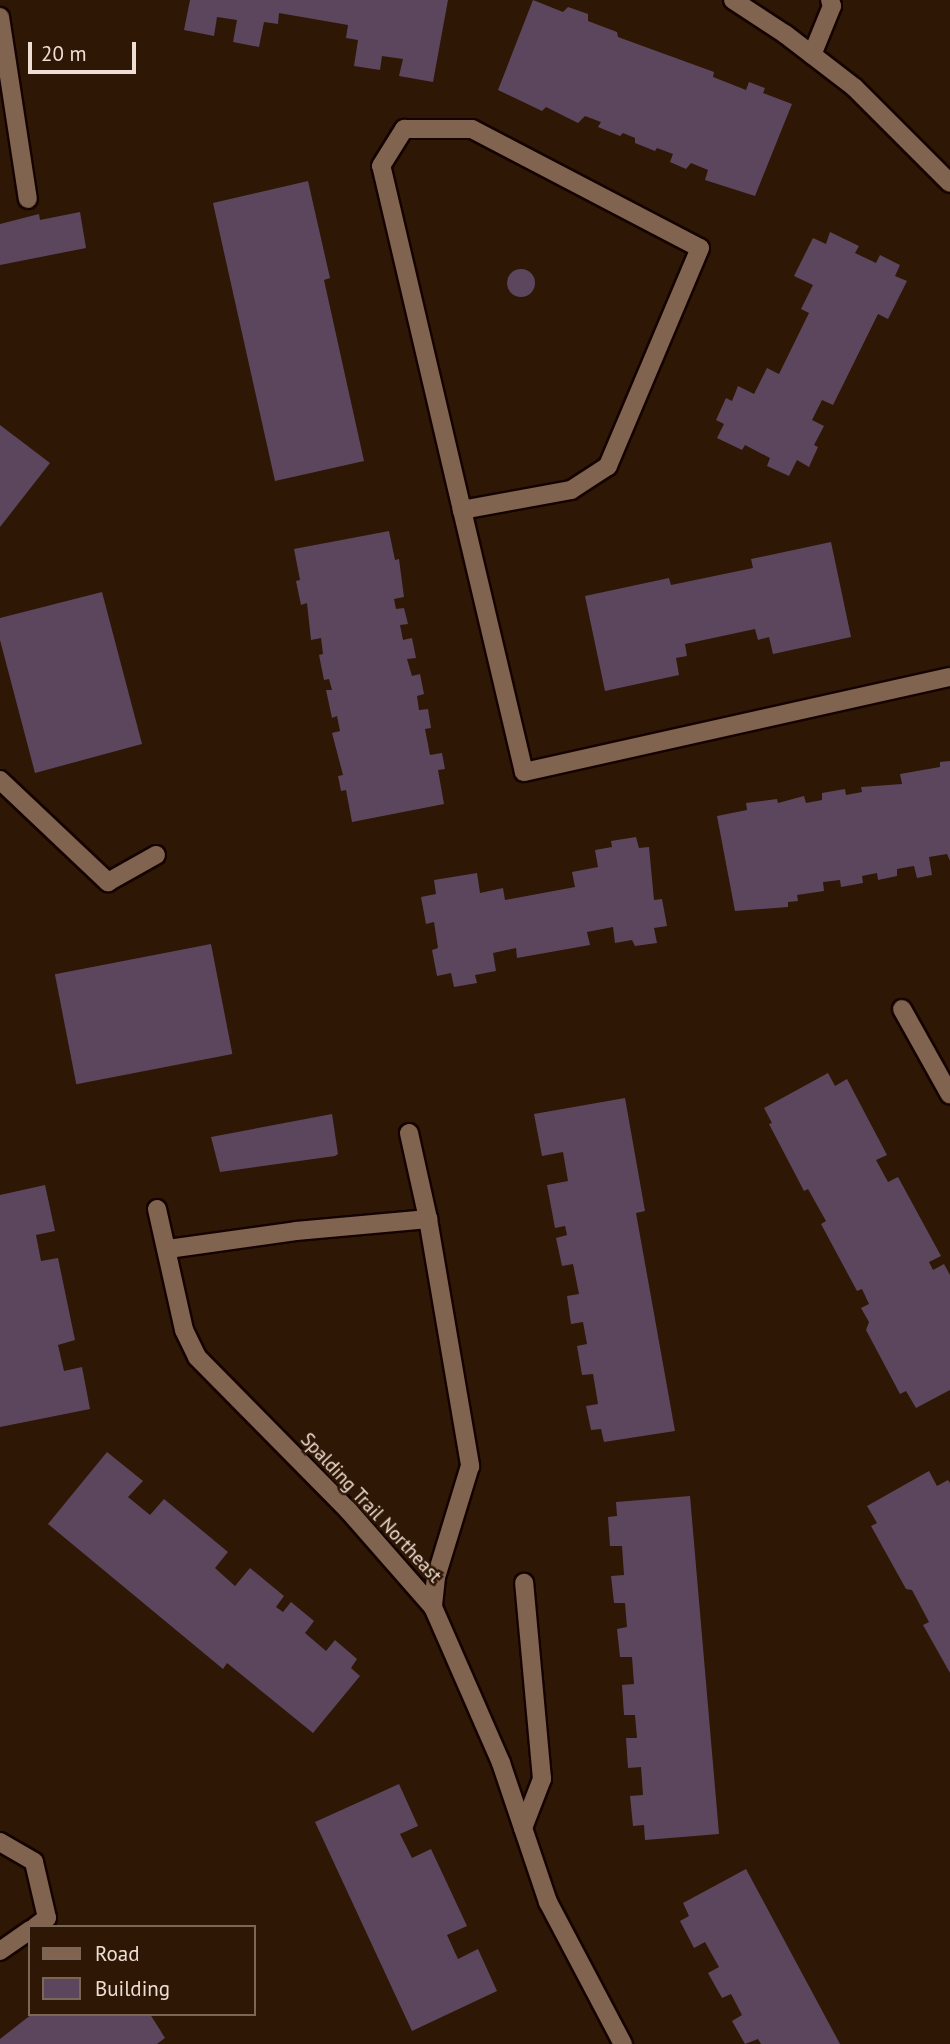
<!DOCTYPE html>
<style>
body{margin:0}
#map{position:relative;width:950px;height:2044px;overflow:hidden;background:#2e1705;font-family:"PT Sans",sans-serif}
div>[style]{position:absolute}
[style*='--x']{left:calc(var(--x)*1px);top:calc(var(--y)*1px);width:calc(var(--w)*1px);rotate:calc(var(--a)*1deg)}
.building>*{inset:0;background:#5c465e;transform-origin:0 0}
.round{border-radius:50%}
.roads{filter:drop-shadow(2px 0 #150300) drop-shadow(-2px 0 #150300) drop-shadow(0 2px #150300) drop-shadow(0 -2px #150300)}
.lane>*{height:18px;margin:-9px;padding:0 9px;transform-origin:9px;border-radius:9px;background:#816450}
.street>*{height:18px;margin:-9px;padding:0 9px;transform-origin:9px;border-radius:9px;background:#816450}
span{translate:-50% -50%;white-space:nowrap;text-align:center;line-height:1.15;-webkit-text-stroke:5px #2e1705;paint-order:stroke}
.street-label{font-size:19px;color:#efded3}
.legend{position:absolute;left:28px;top:1925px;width:228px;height:91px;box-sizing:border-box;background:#2e1705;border:2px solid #7b6757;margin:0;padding:9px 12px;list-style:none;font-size:21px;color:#efded3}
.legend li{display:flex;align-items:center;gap:14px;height:35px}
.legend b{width:35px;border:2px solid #7b6757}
.scale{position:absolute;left:28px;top:42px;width:108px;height:32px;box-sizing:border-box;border:4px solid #efded3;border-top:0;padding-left:9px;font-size:21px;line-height:24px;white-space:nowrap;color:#efded3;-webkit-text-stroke:5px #2e1705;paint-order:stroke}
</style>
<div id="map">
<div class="building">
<i style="clip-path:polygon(190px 0,448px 0,433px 82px,399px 76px,403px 59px,382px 56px,380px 70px,354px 66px,358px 40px,346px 38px,348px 25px,279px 13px,278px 24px,264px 22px,259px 47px,233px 42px,237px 20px,217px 17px,214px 36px,184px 30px)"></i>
<i style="clip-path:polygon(533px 0,563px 12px,568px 7px,588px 14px,588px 21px,617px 32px,618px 37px,714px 72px,713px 77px,746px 90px,749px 82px,765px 88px,763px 93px,792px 104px,755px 196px,705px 180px,708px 170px,691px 163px,686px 169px,670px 162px,673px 154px,657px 148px,655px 151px,635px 143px,635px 138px,623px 133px,620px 136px,598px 127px,601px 122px,585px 116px,578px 123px,546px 107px,542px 111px,498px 90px)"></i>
<i style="clip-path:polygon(308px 181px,330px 278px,324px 280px,364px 461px,275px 481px,213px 203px)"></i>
<i style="clip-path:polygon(80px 212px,86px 248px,0 265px,0 224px,39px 214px,40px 220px)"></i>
<i style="clip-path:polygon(830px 232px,859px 246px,855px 253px,876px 263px,880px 255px,900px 265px,895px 276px,907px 281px,888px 319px,878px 314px,833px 405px,822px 400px,812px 420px,824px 426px,814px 445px,818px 447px,809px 467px,797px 460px,789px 476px,767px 466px,770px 458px,745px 445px,742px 450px,717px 438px,724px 424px,716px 420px,726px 398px,732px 401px,738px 386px,754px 394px,767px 368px,779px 374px,809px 313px,801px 309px,813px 285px,794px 276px,813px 238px,826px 244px)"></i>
<i class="round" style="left:507px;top:269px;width:28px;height:28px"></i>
<i style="clip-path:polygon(0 425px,50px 463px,0 527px)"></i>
<i style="clip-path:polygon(389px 531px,395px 560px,399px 559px,404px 597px,394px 599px,396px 609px,404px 608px,408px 624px,400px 625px,403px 640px,412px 638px,416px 658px,407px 659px,412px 676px,420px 674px,424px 694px,417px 696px,419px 710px,428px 709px,431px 728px,425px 729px,430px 755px,442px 753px,445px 769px,438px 770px,444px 804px,352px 822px,346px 790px,341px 791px,338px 776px,343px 775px,332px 733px,340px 731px,337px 716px,332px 718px,326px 690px,332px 690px,329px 679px,324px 680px,319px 655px,323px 654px,321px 638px,311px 640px,307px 603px,301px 605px,296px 581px,300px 580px,294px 549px)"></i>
<i style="clip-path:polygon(831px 542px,851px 637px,773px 654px,769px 637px,758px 640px,755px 629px,685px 644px,687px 656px,676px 658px,679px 675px,605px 691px,585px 596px,669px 578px,671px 585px,753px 568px,751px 559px)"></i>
<i style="clip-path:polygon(102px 592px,142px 744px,35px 773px,0 640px,0 618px)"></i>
<i style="clip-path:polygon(950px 761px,950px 861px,947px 854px,929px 857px,932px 875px,917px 878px,914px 866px,897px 869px,897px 876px,878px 880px,877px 873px,862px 876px,863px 883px,841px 887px,840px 880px,823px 882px,824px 891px,797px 895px,798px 901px,788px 902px,788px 907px,735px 911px,717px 816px,747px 810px,746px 803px,777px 799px,778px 803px,804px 796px,806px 803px,822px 800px,822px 793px,845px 789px,846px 795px,862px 792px,861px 787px,902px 784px,900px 774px,940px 767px,940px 762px)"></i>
<i style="clip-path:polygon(636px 837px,639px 848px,649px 847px,654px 900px,662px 899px,667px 926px,654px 928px,657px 943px,635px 946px,632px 940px,615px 943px,613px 927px,587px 932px,590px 945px,517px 958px,516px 948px,493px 953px,496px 971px,475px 975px,477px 983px,454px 987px,451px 973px,437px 976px,432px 950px,438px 948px,434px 922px,426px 924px,421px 897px,436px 894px,434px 880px,477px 873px,480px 893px,503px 888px,505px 900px,575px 887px,572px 872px,598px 867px,595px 850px,612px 847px,611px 841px)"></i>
<i style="left:211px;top:944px;width:112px;height:159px;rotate:79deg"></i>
<i style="clip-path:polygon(828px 1073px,835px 1086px,847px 1079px,887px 1155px,876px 1160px,888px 1182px,898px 1177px,941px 1256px,929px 1262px,933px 1270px,944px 1264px,950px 1275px,950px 1390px,916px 1408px,906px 1391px,900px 1394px,866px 1330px,869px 1322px,861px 1308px,869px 1304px,862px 1289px,857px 1291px,821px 1224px,826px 1221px,808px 1189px,804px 1191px,769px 1124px,772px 1123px,764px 1108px)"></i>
<i style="clip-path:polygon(625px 1098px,645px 1211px,636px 1213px,675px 1431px,604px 1442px,601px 1429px,591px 1430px,586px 1406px,598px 1404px,593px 1374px,582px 1375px,577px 1346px,587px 1344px,583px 1322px,571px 1324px,567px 1296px,579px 1294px,573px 1264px,562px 1266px,556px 1238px,567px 1235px,565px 1226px,555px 1228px,547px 1185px,568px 1181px,563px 1152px,542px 1156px,534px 1114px)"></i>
<i style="clip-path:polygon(332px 1114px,338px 1154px,335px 1156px,220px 1172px,211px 1137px)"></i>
<i style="clip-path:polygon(45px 1185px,55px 1231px,36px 1235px,41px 1261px,58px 1258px,75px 1340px,58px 1345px,64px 1371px,82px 1367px,90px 1409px,0 1427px,0 1195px)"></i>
<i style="clip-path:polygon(107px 1452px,143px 1481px,128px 1497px,150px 1515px,164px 1499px,228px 1552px,215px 1568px,235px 1586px,250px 1568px,284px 1596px,276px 1607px,283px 1612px,291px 1602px,314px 1621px,305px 1633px,326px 1651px,335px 1640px,357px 1659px,351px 1668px,360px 1676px,313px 1733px,227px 1663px,223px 1669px,48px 1524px)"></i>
<i style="clip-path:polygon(929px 1471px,937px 1486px,948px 1480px,950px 1483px,950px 1673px,923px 1625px,929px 1622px,912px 1590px,906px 1589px,871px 1526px,877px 1523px,867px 1506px)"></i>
<i style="clip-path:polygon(690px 1496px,719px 1834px,645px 1840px,644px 1825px,633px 1826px,630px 1796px,643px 1795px,641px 1767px,628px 1768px,626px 1738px,637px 1738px,635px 1715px,624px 1715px,622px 1685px,634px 1684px,632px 1657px,620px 1657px,617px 1629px,627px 1627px,625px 1603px,614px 1603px,611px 1576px,624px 1575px,622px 1546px,610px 1546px,608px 1517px,617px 1516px,616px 1502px)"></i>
<i style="clip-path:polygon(399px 1784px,418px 1826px,400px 1834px,412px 1858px,431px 1849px,467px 1926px,447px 1935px,458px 1959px,478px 1949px,497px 1991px,412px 2031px,315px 1822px)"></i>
<i style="clip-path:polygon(746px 1869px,840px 2044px,761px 2044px,758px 2039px,745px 2044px,732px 2021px,742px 2015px,731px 1994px,722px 1998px,708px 1973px,719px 1967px,705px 1942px,694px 1948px,680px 1921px,689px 1916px,683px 1903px)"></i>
<i style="clip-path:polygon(32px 2014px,150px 2014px,165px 2038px,157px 2044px,0 2044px,0 2039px)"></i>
</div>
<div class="roads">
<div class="lane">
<i style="--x:812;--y:55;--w:53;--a:-67.8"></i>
<i style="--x:832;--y:6;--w:6;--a:-108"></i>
<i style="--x:523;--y:1828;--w:53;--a:-68.8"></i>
<i style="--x:542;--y:1779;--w:197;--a:-95.2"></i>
</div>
<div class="street">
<i style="--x:733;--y:0;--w:62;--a:33.2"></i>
<i style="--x:785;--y:34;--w:88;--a:37.6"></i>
<i style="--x:855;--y:88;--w:134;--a:45"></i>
<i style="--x:0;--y:17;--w:184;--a:81.3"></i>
<i style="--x:404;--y:129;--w:68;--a:0"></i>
<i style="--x:472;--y:129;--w:257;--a:27.6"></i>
<i style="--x:700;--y:248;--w:237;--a:112.9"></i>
<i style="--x:608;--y:466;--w:44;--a:147"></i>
<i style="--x:571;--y:490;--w:111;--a:169.6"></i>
<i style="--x:462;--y:510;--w:353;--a:-103.2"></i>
<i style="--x:381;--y:166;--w:44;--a:-58.1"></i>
<i style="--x:462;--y:510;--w:269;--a:76.7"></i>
<i style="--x:524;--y:772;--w:436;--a:-12.6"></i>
<i style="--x:0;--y:780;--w:149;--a:43.4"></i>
<i style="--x:108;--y:882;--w:55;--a:-29.4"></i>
<i style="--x:902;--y:1009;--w:98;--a:60.8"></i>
<i style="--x:409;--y:1133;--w:88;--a:77.5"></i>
<i style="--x:428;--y:1219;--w:251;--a:80.3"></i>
<i style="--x:470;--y:1466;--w:116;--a:107"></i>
<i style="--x:436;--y:1577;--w:30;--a:96"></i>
<i style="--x:157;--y:1209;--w:124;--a:77.4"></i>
<i style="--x:184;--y:1330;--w:30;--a:64"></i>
<i style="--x:197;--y:1357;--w:215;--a:45.4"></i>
<i style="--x:348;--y:1510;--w:129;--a:48.8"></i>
<i style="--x:433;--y:1607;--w:170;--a:66.4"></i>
<i style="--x:501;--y:1763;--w:147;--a:71.3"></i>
<i style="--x:548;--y:1902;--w:161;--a:62.2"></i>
<i style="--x:168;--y:1249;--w:129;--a:-8"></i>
<i style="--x:296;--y:1231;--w:133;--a:-5.2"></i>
<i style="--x:0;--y:1842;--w:39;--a:30"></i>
<i style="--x:34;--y:1862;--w:57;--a:76.9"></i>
<i style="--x:47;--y:1918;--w:15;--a:143"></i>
<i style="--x:0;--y:1951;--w:37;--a:-35"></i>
</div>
</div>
<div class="street-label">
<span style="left:371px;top:1508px;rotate:47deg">Spalding Trail Northeast</span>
</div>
<ul class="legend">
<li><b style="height:9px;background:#816450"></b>Road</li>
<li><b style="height:19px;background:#5c465e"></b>Building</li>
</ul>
<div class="scale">20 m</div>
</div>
